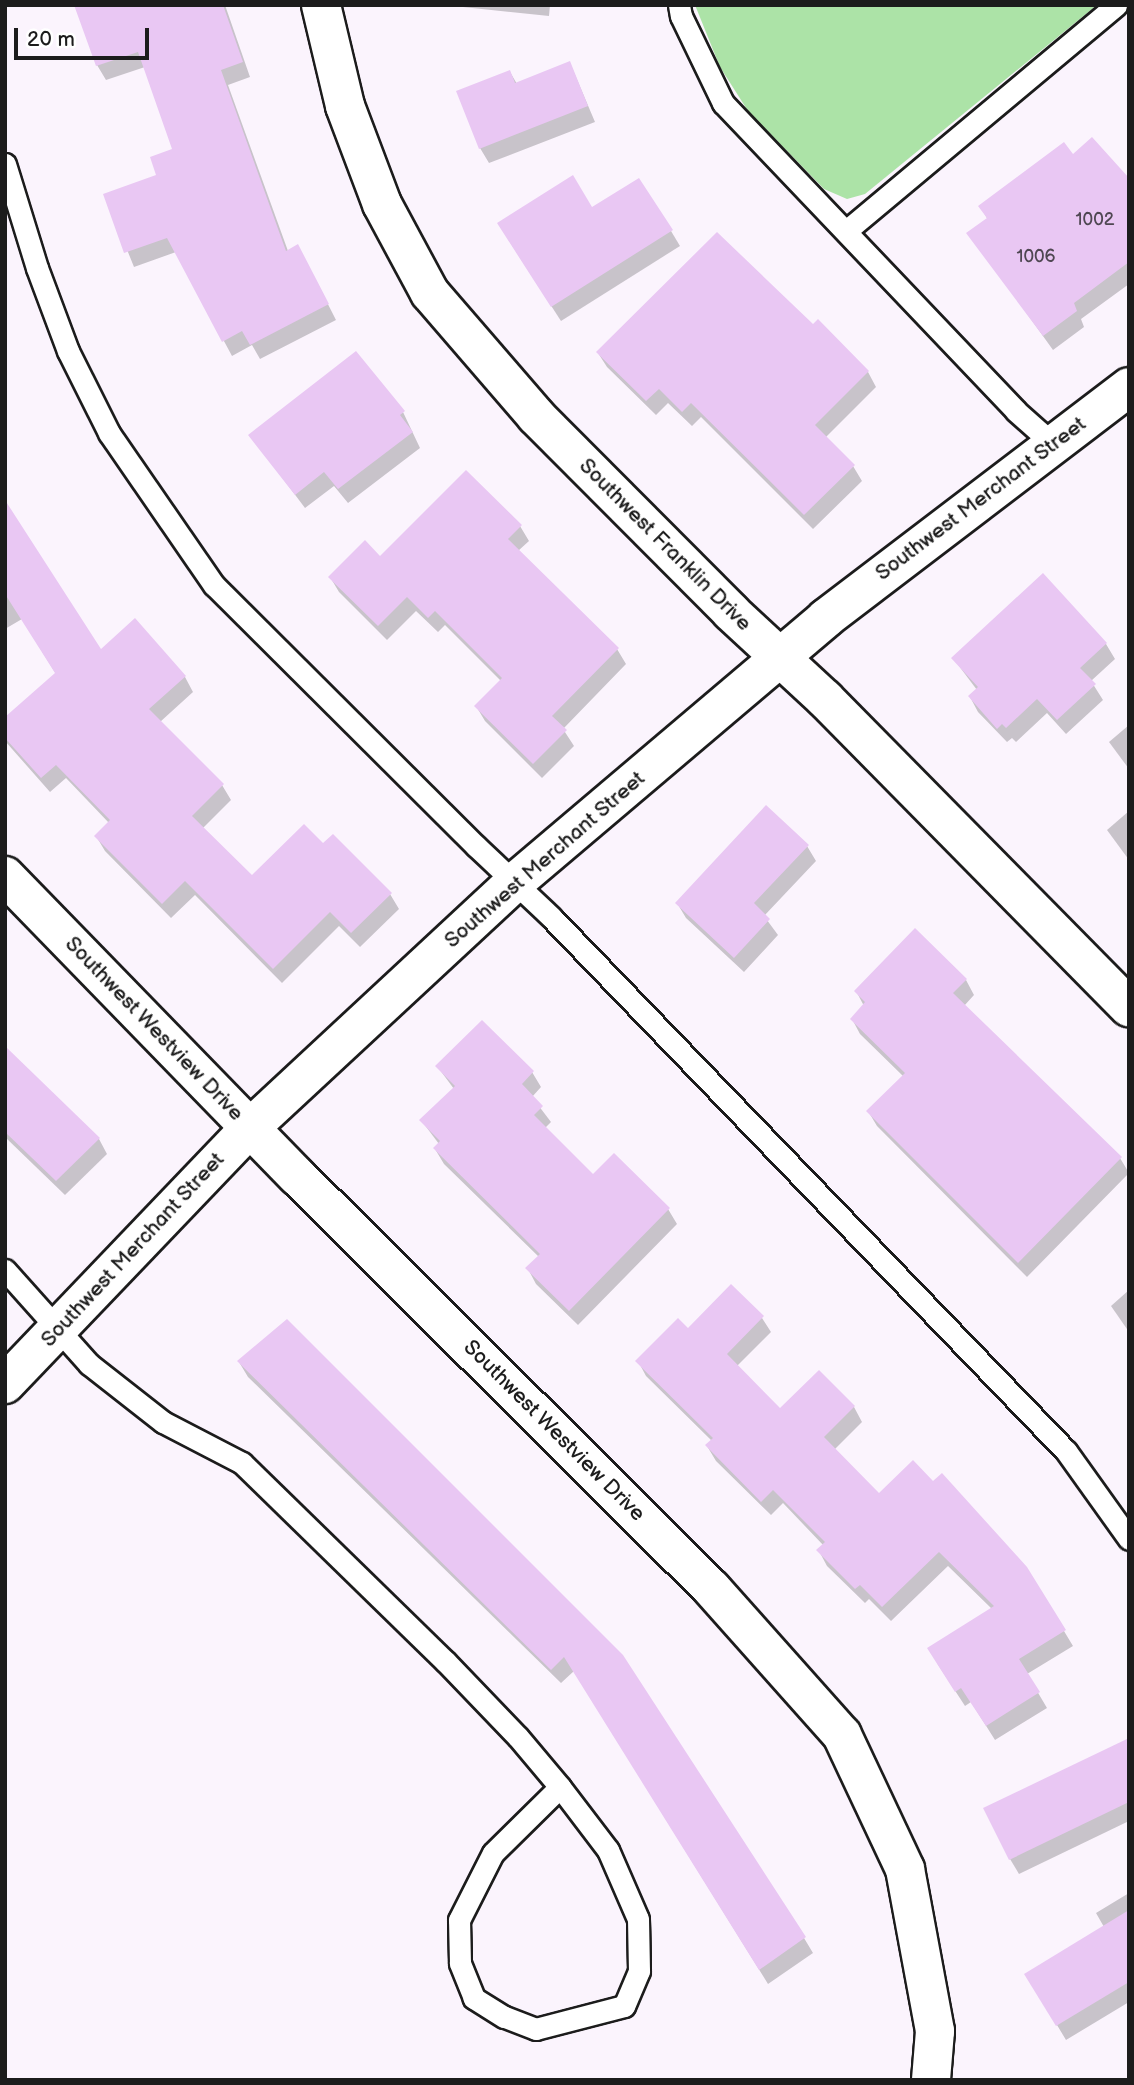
<!DOCTYPE html>
<style>
body{margin:0}
#map{position:relative;width:1134px;height:2085px;overflow:hidden;background:#fbf4fd;font-family:"Balsamiq Sans",sans-serif}
div>[style]{position:absolute}
[style*='--x']{left:calc(var(--x)*1px);top:calc(var(--y)*1px);width:calc(var(--w)*1px);rotate:calc(var(--a)*1deg)}
.green>*{inset:0;background:#ace3a7}
.shadow>*{inset:0;background:#0003}
.building>*{inset:0;background:#e9c7f3}
.roads{filter:drop-shadow(2px 0 #1c1c1c) drop-shadow(-2px 0 #1c1c1c) drop-shadow(0 2px #1c1c1c) drop-shadow(0 -2px #1c1c1c)}
.service>*{height:21px;margin:-10.5px;padding:0 10.5px;transform-origin:10.5px;border-radius:10.5px;background:#fff}
.minor>*{height:38px;margin:-19px;padding:0 19px;transform-origin:19px;border-radius:19px;background:#fff}
span{translate:-50% -50%;white-space:nowrap;text-align:center;line-height:1.15;-webkit-text-stroke:5px #fff;paint-order:stroke}
.number-label{font-size:18px;color:#4f4752}
.number-label span{-webkit-text-stroke-width:0}
.street-label{font-size:21px;color:#1c1c1c}
.frame{position:absolute;inset:0;border:7px solid #1c1c1c;pointer-events:none}
.scale{position:absolute;left:14px;top:28px;width:135px;height:32px;box-sizing:border-box;border:4px solid #1c1c1c;border-top:0;padding-left:9px;font-size:21px;line-height:24px;white-space:nowrap;color:#1c1c1c;-webkit-text-stroke:5px #fff;paint-order:stroke}
</style>
<div id="map">
<div class="green">
<i style="clip-path:polygon(695px 5px,1097px 5px,865px 194px,847px 199px,824px 189px,748px 111px,720px 67px)"></i>
</div>
<div class="shadow">
<i style="clip-path:polygon(94px 5px,225px 5px,250px 77px,228px 85px,288px 251px,306px 261px,336px 320px,260px 359px,252px 345px,232px 356px,176px 252px,134px 267px,105px 195px,158px 176px,174px 150px,145px 67px,106px 80px,97px 65px)"></i>
<i style="clip-path:polygon(444px 5px,550px 5px,549px 16px)"></i>
<i style="clip-path:polygon(570px 63px,595px 122px,489px 163px,480px 148px,510px 72px,517px 84px)"></i>
<i style="clip-path:polygon(1072px 156px,1129px 181px,1129px 284px,1081px 319px,1084px 327px,1053px 350px,969px 233px,988px 220px,980px 206px)"></i>
<i style="clip-path:polygon(592px 209px,671px 231px,680px 246px,561px 321px,508px 239px)"></i>
<i style="clip-path:polygon(813px 327px,868px 372px,876px 387px,825px 438px,853px 466px,862px 481px,813px 529px,701px 417px,692px 426px,668px 403px,656px 415px,607px 367px,598px 353px)"></i>
<i style="clip-path:polygon(403px 412px,420px 448px,348px 503px,334px 486px,305px 508px,250px 435px)"></i>
<i style="clip-path:polygon(5px 513px,100px 651px,185px 677px,193px 692px,160px 722px,222px 785px,231px 800px,203px 828px,252px 878px,323px 846px,390px 894px,399px 909px,360px 947px,339px 926px,282px 983px,195px 895px,171px 918px,105px 851px,96px 836px,109px 823px,66px 778px,50px 792px,5px 741px,5px 719px,56px 674px,22px 619px,5px 629px)"></i>
<i style="clip-path:polygon(520px 526px,529px 541px,518px 551px,617px 649px,626px 664px,563px 729px,574px 746px,542px 778px,485px 721px,476px 706px,501px 681px,445px 625px,438px 632px,416px 611px,387px 640px,339px 592px,330px 577px,380px 559px)"></i>
<i style="clip-path:polygon(1043px 576px,1106px 644px,1115px 659px,1091px 681px,1103px 700px,1066px 734px,1047px 713px,1016px 742px,1012px 738px,1007px 742px,978px 712px,970px 697px,977px 690px,953px 658px)"></i>
<i style="clip-path:polygon(1129px 725px,1129px 769px,1109px 742px)"></i>
<i style="clip-path:polygon(1129px 811px,1129px 860px,1107px 830px)"></i>
<i style="clip-path:polygon(807px 846px,816px 861px,764px 916px,778px 935px,744px 972px,686px 918px,677px 903px)"></i>
<i style="clip-path:polygon(966px 980px,974px 995px,964px 1006px,1120px 1158px,1129px 1173px,1027px 1277px,877px 1126px,868px 1111px,904px 1077px,860px 1034px,852px 1019px,864px 1006px,856px 991px)"></i>
<i style="clip-path:polygon(5px 1048px,99px 1139px,107px 1154px,65px 1195px,5px 1137px)"></i>
<i style="clip-path:polygon(437px 1066px,532px 1072px,541px 1087px,532px 1097px,551px 1122px,545px 1128px,593px 1176px,668px 1209px,677px 1224px,578px 1325px,536px 1284px,528px 1269px,539px 1257px,444px 1164px,435px 1149px,439px 1144px,421px 1120px,454px 1089px)"></i>
<i style="clip-path:polygon(1129px 1290px,1129px 1332px,1111px 1306px)"></i>
<i style="clip-path:polygon(762px 1318px,771px 1332px,737px 1366px,780px 1410px,819px 1372px,854px 1407px,862px 1422px,834px 1450px,879px 1495px,1026px 1568px,1073px 1646px,1027px 1674px,1047px 1708px,995px 1740px,971px 1702px,965px 1706px,937px 1663px,992px 1609px,948px 1566px,891px 1621px,869px 1599px,865px 1603px,827px 1566px,819px 1551px,824px 1546px,783px 1503px,771px 1515px,716px 1461px,707px 1446px,712px 1441px,646px 1376px,638px 1361px,688px 1330px)"></i>
<i style="clip-path:polygon(287px 1322px,804px 1938px,813px 1953px,768px 1984px,574px 1671px,561px 1683px,248px 1377px,239px 1362px)"></i>
<i style="clip-path:polygon(1129px 1758px,1129px 1821px,1019px 1874px,1010px 1859px)"></i>
<i style="clip-path:polygon(1129px 1893px,1129px 2002px,1066px 2040px,1027px 1975px,1104px 1927px,1096px 1913px)"></i>
</div>
<div class="building">
<i style="clip-path:polygon(74px 5px,223px 5px,243px 62px,221px 70px,286px 251px,298px 244px,329px 304px,250px 345px,242px 331px,222px 342px,167px 238px,124px 253px,103px 194px,156px 175px,150px 157px,172px 149px,138px 52px,96px 66px)"></i>
<i style="clip-path:polygon(570px 61px,588px 106px,479px 149px,456px 91px,510px 70px,515px 83px)"></i>
<i style="clip-path:polygon(1092px 137px,1129px 178px,1129px 262px,1074px 303px,1077px 311px,1043px 336px,966px 233px,987px 218px,978px 206px,1064px 142px,1073px 154px)"></i>
<i style="clip-path:polygon(573px 175px,592px 207px,639px 178px,673px 230px,551px 307px,497px 223px)"></i>
<i style="clip-path:polygon(717px 232px,813px 324px,818px 319px,869px 371px,815px 425px,855px 465px,804px 515px,691px 403px,682px 412px,659px 389px,646px 401px,596px 352px)"></i>
<i style="clip-path:polygon(356px 351px,405px 411px,400px 415px,413px 432px,338px 489px,324px 472px,295px 495px,248px 435px)"></i>
<i style="clip-path:polygon(466px 470px,522px 525px,508px 539px,619px 648px,552px 716px,567px 730px,533px 764px,474px 706px,502px 678px,435px 611px,428px 618px,407px 597px,378px 626px,328px 577px,365px 540px,380px 556px)"></i>
<i style="clip-path:polygon(5px 500px,101px 649px,135px 618px,186px 676px,149px 709px,224px 784px,192px 816px,252px 875px,304px 824px,323px 843px,333px 834px,392px 893px,351px 933px,330px 912px,273px 969px,185px 881px,162px 904px,94px 836px,110px 820px,56px 765px,41px 778px,5px 738px,5px 717px,55px 673px,5px 594px)"></i>
<i style="clip-path:polygon(1043px 573px,1107px 643px,1080px 668px,1096px 684px,1057px 720px,1037px 699px,1006px 728px,1002px 724px,997px 729px,968px 696px,978px 687px,951px 658px)"></i>
<i style="clip-path:polygon(766px 805px,809px 845px,754px 903px,770px 919px,734px 958px,675px 903px)"></i>
<i style="clip-path:polygon(915px 928px,967px 979px,953px 993px,1122px 1157px,1018px 1263px,866px 1111px,905px 1073px,850px 1019px,865px 1002px,854px 991px)"></i>
<i style="clip-path:polygon(482px 1020px,534px 1071px,522px 1084px,543px 1106px,534px 1115px,593px 1174px,614px 1153px,670px 1208px,569px 1311px,525px 1268px,540px 1254px,433px 1148px,440px 1141px,419px 1120px,455px 1086px,435px 1066px)"></i>
<i style="clip-path:polygon(5px 1046px,100px 1138px,56px 1181px,5px 1132px)"></i>
<i style="clip-path:polygon(731px 1284px,764px 1316px,727px 1354px,780px 1408px,819px 1370px,855px 1406px,824px 1437px,879px 1493px,913px 1460px,933px 1481px,942px 1473px,1027px 1567px,1066px 1630px,1019px 1659px,1040px 1692px,986px 1726px,961px 1688px,955px 1692px,927px 1648px,994px 1606px,939px 1552px,882px 1607px,860px 1585px,855px 1589px,816px 1550px,825px 1542px,773px 1490px,761px 1502px,705px 1445px,713px 1438px,635px 1361px,678px 1318px,688px 1328px)"></i>
<i style="clip-path:polygon(287px 1319px,623px 1655px,806px 1937px,759px 1970px,564px 1657px,551px 1670px,237px 1361px)"></i>
<i style="clip-path:polygon(1129px 1738px,1129px 1802px,1009px 1860px,983px 1808px)"></i>
<i style="clip-path:polygon(1129px 1910px,1129px 1982px,1056px 2026px,1024px 1974px)"></i>
</div>
<div class="roads">
<div class="service">
<i style="--x:679;--y:5;--w:11;--a:80"></i>
<i style="--x:681;--y:16;--w:97;--a:64.2"></i>
<i style="--x:723;--y:103;--w:425;--a:46.4"></i>
<i style="--x:1016;--y:411;--w:48;--a:41.6"></i>
<i style="--x:5;--y:164;--w:109;--a:72.9"></i>
<i style="--x:37;--y:268;--w:89;--a:69.5"></i>
<i style="--x:68;--y:351;--w:92;--a:63.4"></i>
<i style="--x:109;--y:433;--w:185;--a:55.4"></i>
<i style="--x:214;--y:585;--w:370;--a:44.9"></i>
<i style="--x:476;--y:846;--w:103;--a:43.4"></i>
<i style="--x:551;--y:917;--w:742;--a:46.04"></i>
<i style="--x:1066;--y:1451;--w:108;--a:54.4"></i>
<i style="--x:846;--y:231;--w:352;--a:-39.9"></i>
<i style="--x:5;--y:1270;--w:126;--a:48.2"></i>
<i style="--x:89;--y:1364;--w:94;--a:38.1"></i>
<i style="--x:163;--y:1422;--w:89;--a:27.4"></i>
<i style="--x:242;--y:1463;--w:284;--a:44.3"></i>
<i style="--x:445;--y:1661;--w:105;--a:46.2"></i>
<i style="--x:518;--y:1737;--w:65;--a:50"></i>
<i style="--x:560;--y:1787;--w:79;--a:52.7"></i>
<i style="--x:608;--y:1850;--w:75;--a:66.5"></i>
<i style="--x:638;--y:1919;--w:52;--a:88.9"></i>
<i style="--x:639;--y:1971;--w:38;--a:113"></i>
<i style="--x:624;--y:2006;--w:91;--a:165.4"></i>
<i style="--x:536;--y:2029;--w:34;--a:-159"></i>
<i style="--x:504;--y:2017;--w:36;--a:-148"></i>
<i style="--x:474;--y:1998;--w:38;--a:-112"></i>
<i style="--x:460;--y:1963;--w:43;--a:-91.3"></i>
<i style="--x:459;--y:1920;--w:75;--a:-63.1"></i>
<i style="--x:493;--y:1853;--w:94;--a:-44.6"></i>
</div>
<div class="minor">
<i style="--x:321;--y:5;--w:104;--a:76.6"></i>
<i style="--x:345;--y:106;--w:105;--a:69.3"></i>
<i style="--x:382;--y:204;--w:101;--a:61.7"></i>
<i style="--x:430;--y:293;--w:162;--a:49.2"></i>
<i style="--x:536;--y:416;--w:276;--a:45.1"></i>
<i style="--x:731;--y:612;--w:128;--a:42.8"></i>
<i style="--x:825;--y:699;--w:433;--a:45.4"></i>
<i style="--x:5;--y:876;--w:419;--a:45.8"></i>
<i style="--x:297;--y:1176;--w:585;--a:44.86"></i>
<i style="--x:712;--y:1589;--w:195;--a:48.3"></i>
<i style="--x:842;--y:1735;--w:148;--a:64.8"></i>
<i style="--x:905;--y:1869;--w:165;--a:79.5"></i>
<i style="--x:935;--y:2031;--w:49;--a:94.7"></i>
<i style="--x:5;--y:1384;--w:354;--a:-46.3"></i>
<i style="--x:250;--y:1128;--w:360;--a:-42.9"></i>
<i style="--x:514;--y:883;--w:409;--a:-40.3"></i>
<i style="--x:826;--y:618;--w:381;--a:-37.3"></i>
</div>
</div>
<div class="number-label">
<span style="left:1095px;top:220px">1002</span>
<span style="left:1036px;top:257px">1006</span>
</div>
<div class="street-label">
<span style="left:981px;top:499px;rotate:-37deg">Southwest Merchant Street</span>
<span style="left:665px;top:545px;rotate:45deg">Southwest Franklin Drive</span>
<span style="left:545px;top:860px;rotate:-41deg">Southwest Merchant Street</span>
<span style="left:154px;top:1029px;rotate:46deg">Southwest Westview Drive</span>
<span style="left:133px;top:1250px;rotate:-47deg">Southwest Merchant Street</span>
<span style="left:554px;top:1431px;rotate:45deg">Southwest Westview Drive</span>
</div>
<div class="frame"></div>
<div class="scale">20 m</div>
</div>
